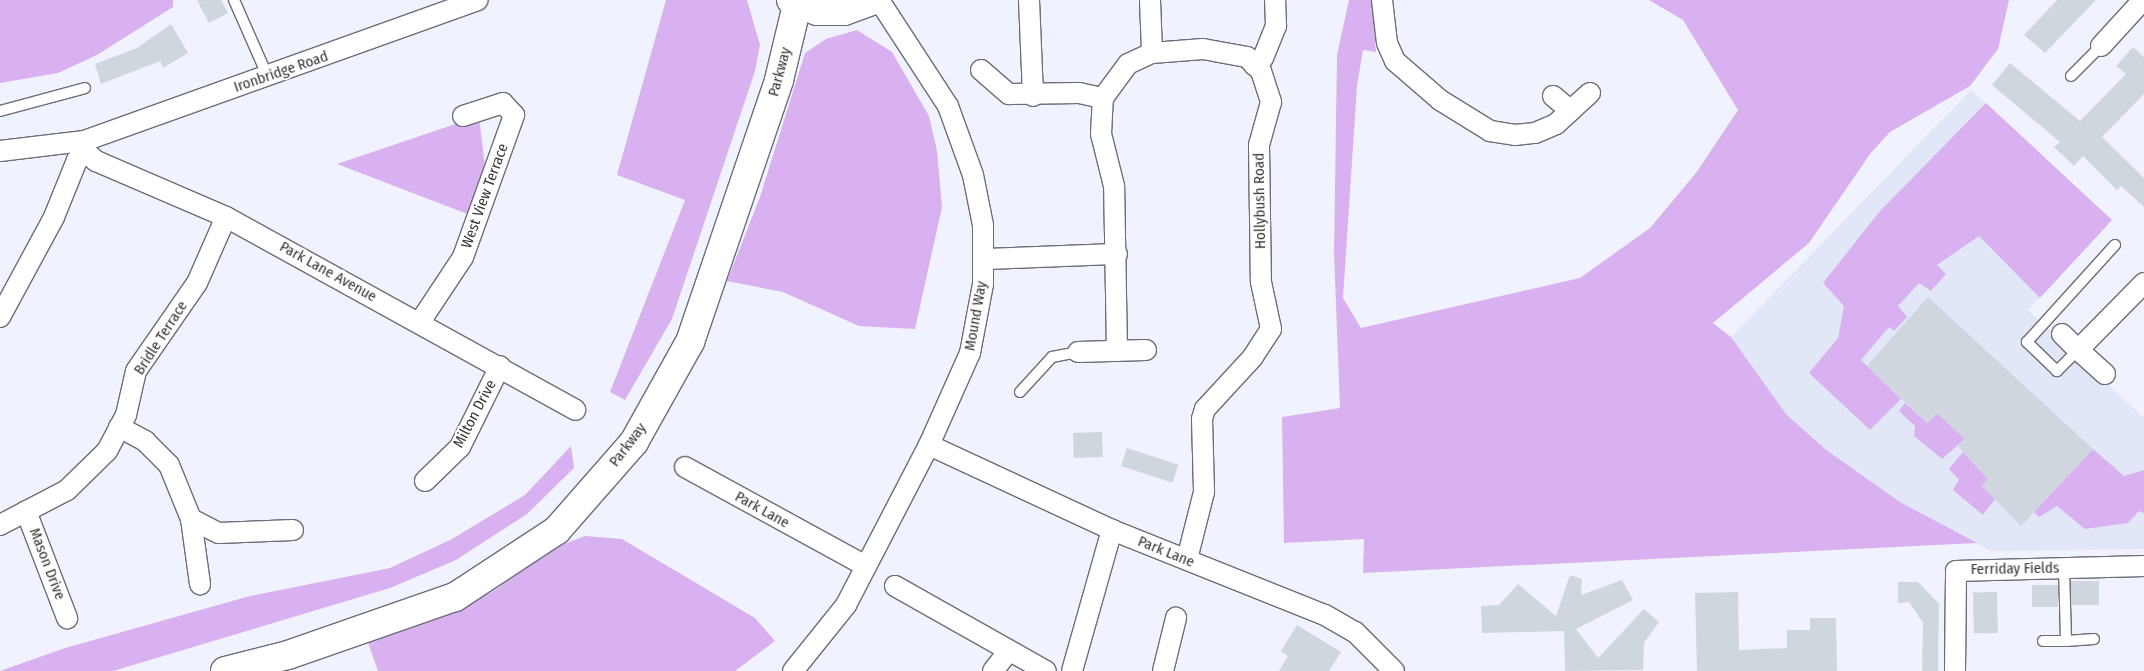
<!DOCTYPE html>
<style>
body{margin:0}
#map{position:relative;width:2144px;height:671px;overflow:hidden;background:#f0f3fe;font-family:"Fira Sans Condensed",sans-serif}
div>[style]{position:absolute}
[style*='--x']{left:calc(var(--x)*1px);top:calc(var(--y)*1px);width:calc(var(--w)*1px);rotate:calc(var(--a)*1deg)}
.built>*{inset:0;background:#e2e7f8}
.green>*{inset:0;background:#d9b1f0}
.building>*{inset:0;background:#cfd6de;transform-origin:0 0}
.roads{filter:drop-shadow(1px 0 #6b6e77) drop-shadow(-1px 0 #6b6e77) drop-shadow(0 1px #6b6e77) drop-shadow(0 -1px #6b6e77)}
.service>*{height:10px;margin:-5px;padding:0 5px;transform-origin:5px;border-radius:5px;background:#fff}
.minor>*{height:20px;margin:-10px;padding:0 10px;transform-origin:10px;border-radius:10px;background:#fff}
.secondary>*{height:28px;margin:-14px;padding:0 14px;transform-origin:14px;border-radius:14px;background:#fff}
span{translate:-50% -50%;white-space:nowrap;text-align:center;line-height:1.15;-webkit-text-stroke:4px #fff;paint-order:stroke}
.street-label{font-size:15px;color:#343539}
</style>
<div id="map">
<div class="built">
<i style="clip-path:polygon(1971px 90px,2112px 220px,2028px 310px,2144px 418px,2144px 549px,1991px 551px,1900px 502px,1825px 449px,1786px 414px,1731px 337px)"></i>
</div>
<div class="green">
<i style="clip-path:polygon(0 0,173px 0,173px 7px,97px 55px,58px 73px,0 83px)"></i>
<i style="clip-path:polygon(666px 0,747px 0,760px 45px,755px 71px,672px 319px,625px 400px,610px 392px,685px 200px,617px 175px)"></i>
<i style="clip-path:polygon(1349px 0,1372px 0,1376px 52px,1363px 50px,1357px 86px,1343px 298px,1361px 328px,1580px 278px,1650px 228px,1696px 173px,1738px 110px,1683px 20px,1649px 0,2009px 0,1998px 49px,1970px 86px,1890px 132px,1870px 154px,1809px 243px,1713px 323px,1731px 337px,1786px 414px,1825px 449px,1900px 502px,1977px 543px,1363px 573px,1364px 539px,1284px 543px,1282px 417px,1340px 408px,1334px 253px,1337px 55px)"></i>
<i style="clip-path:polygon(857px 30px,892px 52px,929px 116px,937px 151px,942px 207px,915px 329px,859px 326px,783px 292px,727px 281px,760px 197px,805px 53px,826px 39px)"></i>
<i style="clip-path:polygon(1986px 103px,2112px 220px,2040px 298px,1979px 236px,1937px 265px,1946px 274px,1931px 291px,1919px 283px,1898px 306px,1907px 317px,1894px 331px,1889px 327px,1861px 360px,1901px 399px,1870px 430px,1809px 373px,1838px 338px,1844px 306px,1823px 283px,1880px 211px)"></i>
<i style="clip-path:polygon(479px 116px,485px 167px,470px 215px,337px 164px)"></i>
<i style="clip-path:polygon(1905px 403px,1927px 423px,1937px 413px,1965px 439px,1942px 459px,1914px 436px,1915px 426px,1899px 411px)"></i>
<i style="clip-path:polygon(571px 446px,574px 468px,527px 514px,456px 560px,390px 588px,113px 671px,0 671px,65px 648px,250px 596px,390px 568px,452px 539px,525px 495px)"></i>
<i style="clip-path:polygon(2093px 449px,2124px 476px,2144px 470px,2144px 513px,2139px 511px,2128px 523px,2085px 529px,2057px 506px,2039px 517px,2034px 512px)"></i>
<i style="clip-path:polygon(1963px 452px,1988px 479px,1982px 486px,1995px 499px,1983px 515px,1953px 490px,1959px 480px,1949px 469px)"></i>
<i style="clip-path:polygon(585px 536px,622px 539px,755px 618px,775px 641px,735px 671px,378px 671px,366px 637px,452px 610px,492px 592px,554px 548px)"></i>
</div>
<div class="building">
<i style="clip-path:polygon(197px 0,221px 0,228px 13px,209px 23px)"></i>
<i style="clip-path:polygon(2057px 0,2096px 0,2045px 53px,2024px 35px)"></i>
<i style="clip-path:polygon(171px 24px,188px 53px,163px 68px,160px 61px,101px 84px,95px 64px,137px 48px)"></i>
<i style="clip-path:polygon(2133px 47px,2144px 57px,2144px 94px,2102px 137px,2144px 178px,2144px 207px,2121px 186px,2117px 190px,2083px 156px,2074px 166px,2054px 147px,2060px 142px,1992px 85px,2010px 63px,2080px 121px,2126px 74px,2116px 66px)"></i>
<i style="clip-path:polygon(1928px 297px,2093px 449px,2021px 526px,1982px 486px,1988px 479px,1958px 446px,1965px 439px,1937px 413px,1927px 423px,1867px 366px)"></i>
<i style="left:1102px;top:432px;width:25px;height:29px;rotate:88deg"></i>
<i style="left:1127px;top:448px;width:54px;height:19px;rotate:18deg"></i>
<i style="clip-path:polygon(1570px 575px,1582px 579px,1581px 595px,1622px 580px,1633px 600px,1576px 629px,1598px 658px,1644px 609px,1659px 622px,1644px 643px,1643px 670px,1565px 671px,1564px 631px,1482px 633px,1481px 606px,1499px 605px,1518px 584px,1556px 616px)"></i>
<i style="left:2071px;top:581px;width:28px;height:24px"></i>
<i style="clip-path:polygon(1898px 582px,1918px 582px,1939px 604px,1938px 671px,1922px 671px,1923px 623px,1909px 602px,1898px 603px)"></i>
<i style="left:2058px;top:585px;width:22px;height:26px;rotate:90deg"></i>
<i style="clip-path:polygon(1738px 592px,1739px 650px,1787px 648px,1787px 630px,1810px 630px,1810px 618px,1836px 618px,1837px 671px,1697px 671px,1695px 593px)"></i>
<i style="left:1997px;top:592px;width:41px;height:24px;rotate:89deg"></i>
<i style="clip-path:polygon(1297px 625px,1341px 652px,1329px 671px,1279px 671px,1288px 656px,1281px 651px)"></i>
</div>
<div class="roads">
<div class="service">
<i style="--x:234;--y:0;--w:84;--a:66.2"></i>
<i style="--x:2071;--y:76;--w:42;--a:-45"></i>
<i style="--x:0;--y:111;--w:88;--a:-15.1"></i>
<i style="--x:2078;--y:350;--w:30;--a:135"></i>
<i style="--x:2057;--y:371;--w:42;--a:-136"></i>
<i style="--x:2027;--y:342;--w:131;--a:-47.8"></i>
<i style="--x:1020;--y:392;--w:47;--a:-47.6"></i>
<i style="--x:1052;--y:357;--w:26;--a:-11"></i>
<i style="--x:2064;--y:568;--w:73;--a:88.4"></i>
<i style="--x:2066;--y:641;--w:28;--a:-4"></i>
<i style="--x:2043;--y:641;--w:23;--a:0"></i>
</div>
<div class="minor">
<i style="--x:1029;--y:0;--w:96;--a:87.6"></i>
<i style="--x:1150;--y:0;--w:53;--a:87.8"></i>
<i style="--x:1382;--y:0;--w:43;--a:83.4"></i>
<i style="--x:1387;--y:43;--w:20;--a:66"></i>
<i style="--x:1395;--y:61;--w:60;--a:40.9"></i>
<i style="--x:1440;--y:100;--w:59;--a:31.8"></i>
<i style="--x:1490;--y:131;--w:25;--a:9"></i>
<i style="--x:1515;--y:135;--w:20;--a:-6"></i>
<i style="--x:1535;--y:133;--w:23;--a:-23"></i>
<i style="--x:1556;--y:124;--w:46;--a:-42.4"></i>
<i style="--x:2101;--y:46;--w:62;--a:-47.6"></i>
<i style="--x:1254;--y:65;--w:11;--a:-38"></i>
<i style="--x:1263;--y:58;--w:35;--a:-68"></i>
<i style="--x:1276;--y:26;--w:26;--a:-92"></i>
<i style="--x:981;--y:70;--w:37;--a:41"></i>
<i style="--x:1009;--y:94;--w:70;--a:-0.8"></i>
<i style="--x:1079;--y:93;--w:25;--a:12"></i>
<i style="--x:1553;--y:96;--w:23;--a:40"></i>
<i style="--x:84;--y:141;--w:12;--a:76"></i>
<i style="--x:87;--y:153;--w:12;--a:42"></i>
<i style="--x:96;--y:161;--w:142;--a:23.3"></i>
<i style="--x:226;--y:217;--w:399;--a:28.9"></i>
<i style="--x:0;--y:151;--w:85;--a:-6.8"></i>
<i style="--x:84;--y:141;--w:418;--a:-19.7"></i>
<i style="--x:984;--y:259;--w:133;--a:-2.2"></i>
<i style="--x:0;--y:317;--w:114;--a:-61.6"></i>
<i style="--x:54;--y:217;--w:61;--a:-68"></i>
<i style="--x:77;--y:160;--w:12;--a:-35"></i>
<i style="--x:420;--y:322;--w:78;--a:-56.5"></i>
<i style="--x:463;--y:257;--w:151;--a:-70.2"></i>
<i style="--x:514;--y:115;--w:16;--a:-133"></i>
<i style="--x:503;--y:103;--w:42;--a:162"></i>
<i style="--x:2062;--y:334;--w:23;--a:45"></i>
<i style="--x:1117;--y:351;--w:165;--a:-91"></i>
<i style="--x:1114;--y:186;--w:54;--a:-104"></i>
<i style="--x:1101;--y:134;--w:36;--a:-87"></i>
<i style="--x:1103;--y:98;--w:42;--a:-53.7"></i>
<i style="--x:1128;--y:64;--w:26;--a:-25"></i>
<i style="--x:1152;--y:53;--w:51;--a:-4.5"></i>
<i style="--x:1203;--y:49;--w:45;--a:10.3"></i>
<i style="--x:1247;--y:57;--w:20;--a:45"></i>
<i style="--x:1261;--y:71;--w:33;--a:72"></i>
<i style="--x:1271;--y:102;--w:45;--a:105.6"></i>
<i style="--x:1259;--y:145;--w:137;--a:89.2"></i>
<i style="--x:1261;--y:282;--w:48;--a:78"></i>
<i style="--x:1271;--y:329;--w:33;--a:123"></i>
<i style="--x:1253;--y:357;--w:71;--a:132.7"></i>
<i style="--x:1205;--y:409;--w:10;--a:107"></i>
<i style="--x:1202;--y:419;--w:73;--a:88.4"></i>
<i style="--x:1204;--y:492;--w:69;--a:104.2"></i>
<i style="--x:1078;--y:352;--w:68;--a:-1.7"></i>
<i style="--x:2105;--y:374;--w:36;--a:-138"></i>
<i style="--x:2078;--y:350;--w:94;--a:-45.4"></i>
<i style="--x:119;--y:427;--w:30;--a:28"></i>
<i style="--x:145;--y:441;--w:34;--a:45"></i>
<i style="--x:169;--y:465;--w:58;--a:67.8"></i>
<i style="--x:191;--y:519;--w:31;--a:27"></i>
<i style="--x:219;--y:533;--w:74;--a:-2.3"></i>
<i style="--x:929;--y:445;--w:202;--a:24.9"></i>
<i style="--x:1112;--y:530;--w:229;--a:21.8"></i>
<i style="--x:1325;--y:615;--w:34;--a:30"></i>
<i style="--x:1355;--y:632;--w:55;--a:45"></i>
<i style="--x:685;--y:467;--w:206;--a:28.7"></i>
<i style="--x:425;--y:481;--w:49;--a:-44.2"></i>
<i style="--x:460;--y:447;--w:90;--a:-63.7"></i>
<i style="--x:26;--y:511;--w:115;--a:69"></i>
<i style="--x:191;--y:519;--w:66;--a:82.1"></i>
<i style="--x:0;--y:525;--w:76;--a:-27.6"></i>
<i style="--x:67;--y:490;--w:56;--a:-44.3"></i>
<i style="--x:107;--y:451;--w:41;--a:-62.2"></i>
<i style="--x:126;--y:415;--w:45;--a:-77.2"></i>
<i style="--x:136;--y:371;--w:107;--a:-55.3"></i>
<i style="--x:197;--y:283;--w:72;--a:-66.3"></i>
<i style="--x:895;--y:586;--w:173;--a:29.4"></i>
<i style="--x:793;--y:671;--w:85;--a:-51.2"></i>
<i style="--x:846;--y:605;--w:180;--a:-62.6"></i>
<i style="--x:929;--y:445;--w:101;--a:-66"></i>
<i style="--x:970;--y:353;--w:70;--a:-79.3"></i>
<i style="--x:983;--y:284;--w:59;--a:-90"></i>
<i style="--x:983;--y:225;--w:51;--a:-101.3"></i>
<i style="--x:973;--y:175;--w:73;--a:-109.9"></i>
<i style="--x:948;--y:106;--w:126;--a:-123.1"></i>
<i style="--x:993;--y:671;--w:24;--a:-52"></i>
<i style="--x:1072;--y:671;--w:147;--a:-74.2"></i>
<i style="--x:1163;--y:671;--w:55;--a:-76.2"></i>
<i style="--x:1955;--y:671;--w:100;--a:-89.4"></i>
<i style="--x:1956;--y:571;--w:188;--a:-1.5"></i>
</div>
<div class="secondary">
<i style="--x:791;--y:0;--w:28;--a:23"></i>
<i style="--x:817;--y:11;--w:27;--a:0"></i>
<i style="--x:844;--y:11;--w:32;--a:-20"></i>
<i style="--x:225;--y:671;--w:65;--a:-14.3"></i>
<i style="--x:288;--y:655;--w:177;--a:-19.2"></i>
<i style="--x:455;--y:597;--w:122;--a:-33.3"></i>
<i style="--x:557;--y:530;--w:117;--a:-48.8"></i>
<i style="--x:634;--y:442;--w:115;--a:-60.8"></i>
<i style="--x:690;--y:342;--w:277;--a:-71.2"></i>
<i style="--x:779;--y:80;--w:77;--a:-76.5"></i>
</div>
</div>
<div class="street-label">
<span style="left:281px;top:72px;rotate:-19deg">Ironbridge Road</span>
<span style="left:780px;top:72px;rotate:-75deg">Parkway</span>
<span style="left:485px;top:196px;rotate:-70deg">West View Terrace</span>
<span style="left:1260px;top:201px;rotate:-91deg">Hollybush Road</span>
<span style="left:328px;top:272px;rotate:29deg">Park Lane Avenue</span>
<span style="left:976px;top:316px;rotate:-80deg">Mound Way</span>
<span style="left:161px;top:338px;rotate:-57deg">Bridle Terrace</span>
<span style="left:475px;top:414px;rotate:-62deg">Milton Drive</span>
<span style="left:628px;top:445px;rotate:-53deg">Parkway</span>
<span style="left:762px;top:510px;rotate:29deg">Park Lane</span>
<span style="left:1166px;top:552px;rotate:22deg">Park Lane</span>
<span style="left:47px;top:564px;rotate:69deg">Mason Drive</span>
<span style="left:2015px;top:569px;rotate:-1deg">Ferriday Fields</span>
</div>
</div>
